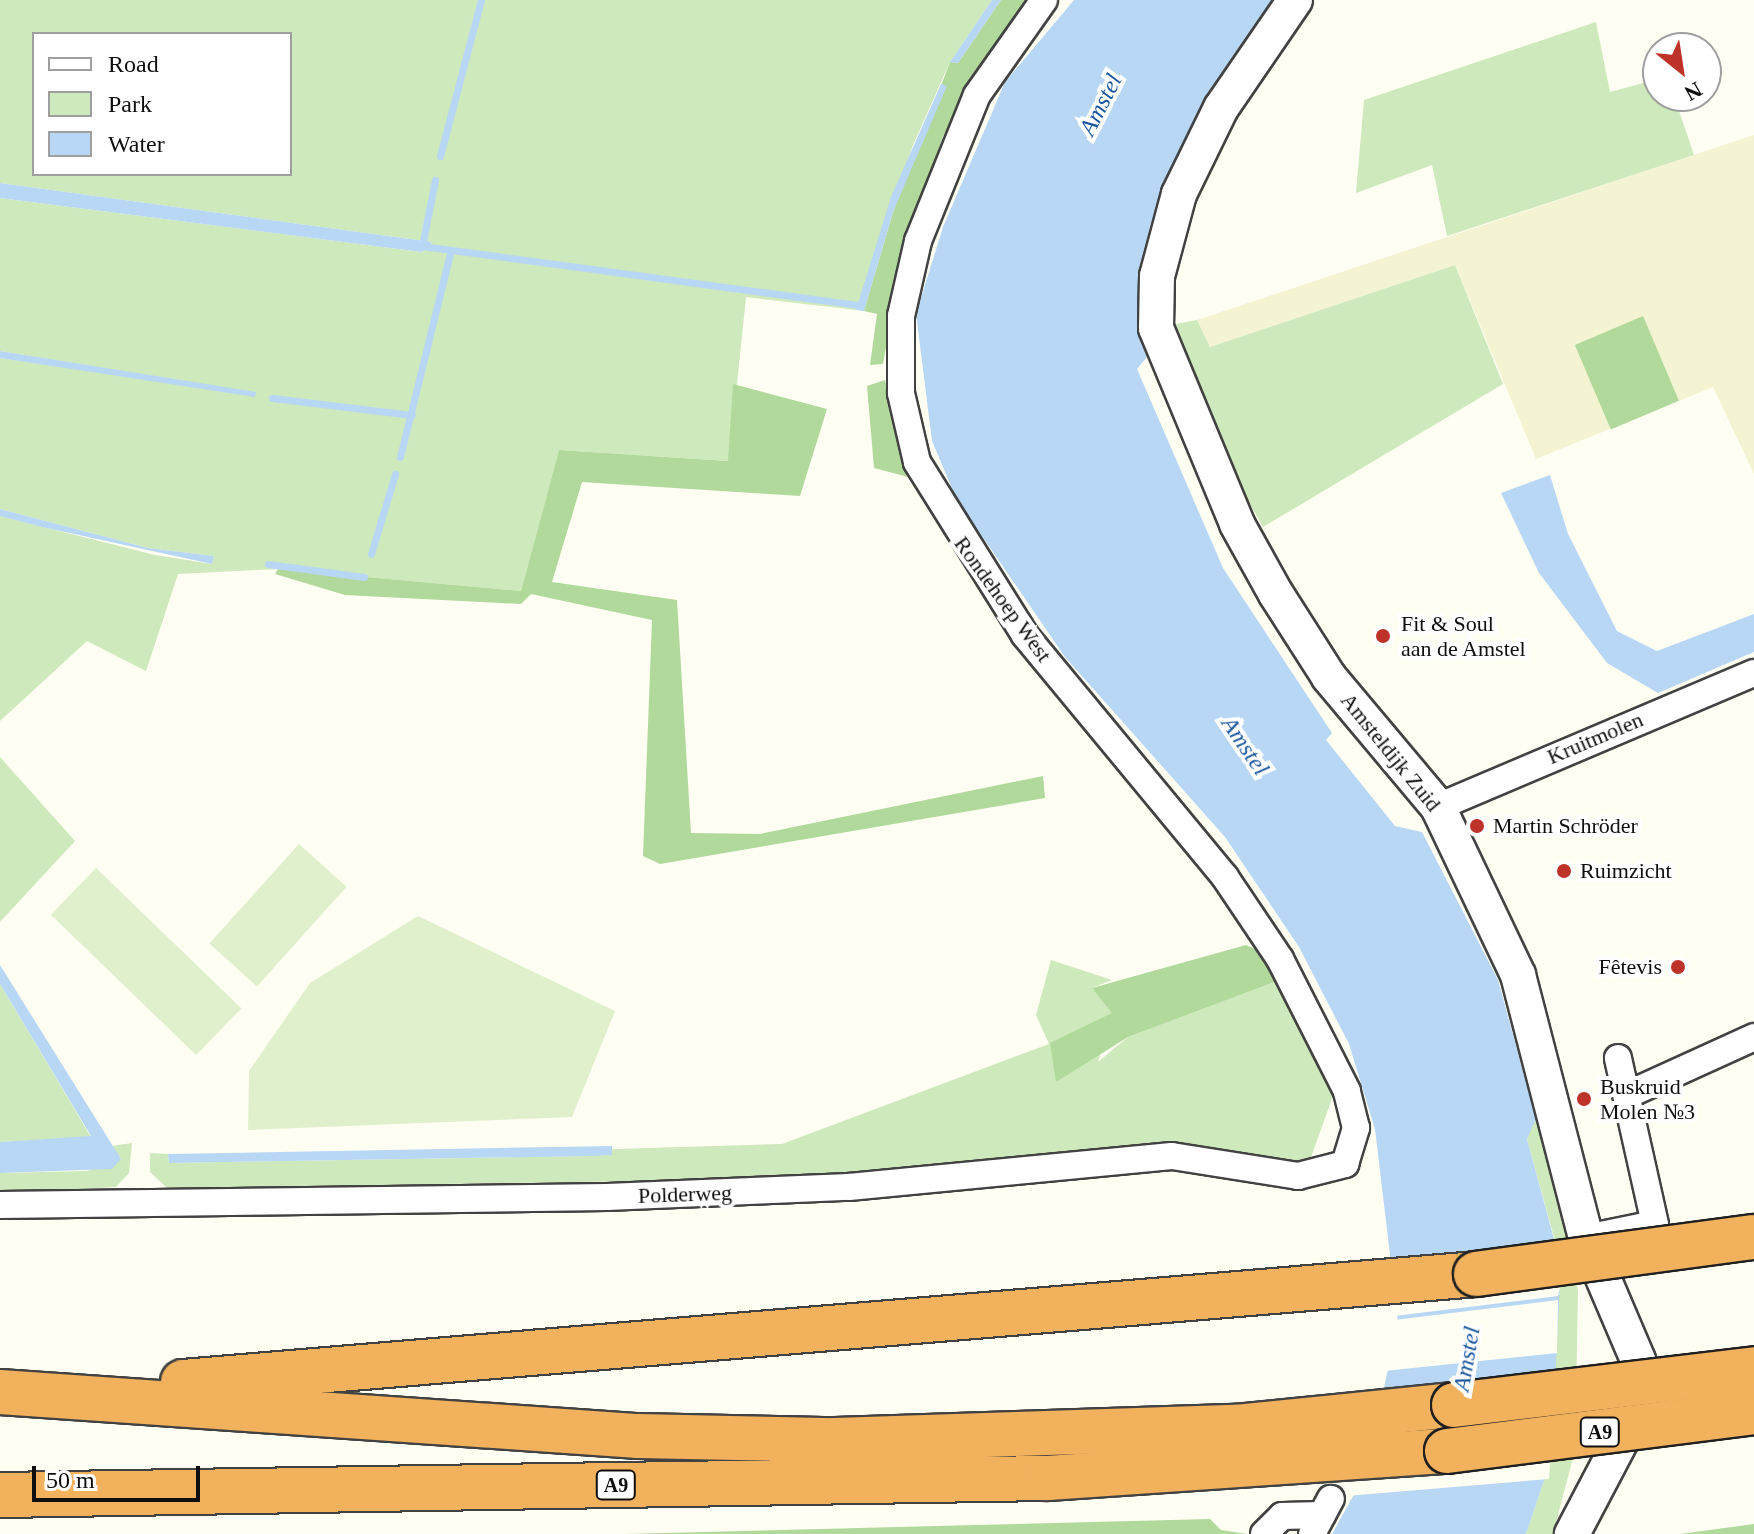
<!DOCTYPE html>
<meta charset="utf-8">
<style>
body{margin:0}
#map{position:relative;width:1754px;height:1534px;overflow:hidden;background:#fffef2;font-family:Georgia,serif}
div>[style]{position:absolute}
[style*='--x']{left:calc(var(--x)*1px);top:calc(var(--y)*1px);width:calc(var(--w)*1px);rotate:calc(var(--a)*1deg)}
.farmland>*{inset:0;background:#f4f4d2}
.green>*{inset:0;background:#cee9bb}
.forest>*{inset:0;background:#b0d99b;transform-origin:0 0}
.pitch>*{inset:0;background:#e0f0cd;transform-origin:0 0}
.water>*{inset:0;background:#b7d7f5}
.pier>*{inset:0;background:#fffef2}
.stream>*{height:7px;margin:-3.5px;padding:0 3.5px;transform-origin:3.5px;border-radius:3.5px;background:#b7d7f5}
.roads{filter:drop-shadow(2px 0 #424242) drop-shadow(-2px 0 #424242) drop-shadow(0 2px #424242) drop-shadow(0 -2px #424242)}
.minor>*{height:26px;margin:-13px;padding:0 13px;transform-origin:13px;border-radius:13px;background:#fff}
.tertiary>*{height:34px;margin:-17px;padding:0 17px;transform-origin:17px;border-radius:17px;background:#fff}
.motorway>*{height:44px;margin:-22px;padding:0 22px;transform-origin:22px;border-radius:22px;background:#f1b15d}
.bridges{filter:drop-shadow(2px 0 #202020) drop-shadow(-2px 0 #202020) drop-shadow(0 2px #202020) drop-shadow(0 -2px #202020)}
.motorway-bridge>*{height:44px;margin:-22px;padding:0 22px;transform-origin:22px;border-radius:22px;background:#f1b15d}
.dots>*{width:22px;height:22px;translate:-50% -50%;box-sizing:border-box;border:4px solid #fff;border-radius:50%}
span{translate:-50% -50%;white-space:nowrap;text-align:center;line-height:1.15;-webkit-text-stroke:8px #fff;paint-order:stroke}
.shield-label span{padding:2px 6px;background:#fff;border:2px solid;border-radius:6px;-webkit-text-stroke-width:0}
.shield-label{font-size:20px;color:#0f0f0f;font-weight:700}
.street-label{font-size:22px;color:#0f0f0f}
.poi-label{font-size:22px;color:#0f0f0f}
.left{translate:0 -50%;text-align:left}
.right{translate:-100% -50%;text-align:right}
.water-label{font-size:24px;color:#1a579f;font-style:italic}
.legend{position:absolute;left:32px;top:32px;width:260px;height:144px;box-sizing:border-box;background:#fff;border:2px solid #9f9f9f;margin:0;padding:10px 14px;list-style:none;font-size:24px;color:#0f0f0f}
.legend li{display:flex;align-items:center;gap:16px;height:40px}
.legend b{width:40px;border:2px solid #9f9f9f}
.north{position:absolute;left:1642px;top:32px;width:80px;height:80px;box-sizing:border-box;background:#fff;border:2px solid #9f9f9f;border-radius:50%;rotate:150deg;font-size:22px;font-weight:700;line-height:32px;text-align:center;color:#0f0f0f}
.north::after{content:'';display:block;margin:auto;width:28px;height:36px;background:#bd3229;clip-path:polygon(50% 0,100% 100%,50% 72%,0 100%)}
.scale{position:absolute;left:32px;top:1466px;width:168px;height:36px;box-sizing:border-box;border:4px solid #0f0f0f;border-top:0;padding-left:10px;font-size:24px;line-height:28px;white-space:nowrap;color:#0f0f0f;-webkit-text-stroke:6px #fff;paint-order:stroke}
</style>
<div id="map">
<div class="farmland">
<i style="clip-path:polygon(1754px 135px,1754px 474px,1713px 387px,1536px 459px,1455px 265px,1210px 347px,1197px 320px)"></i>
</div>
<div class="green">
<i style="clip-path:polygon(evenodd,0 0,992px 0,950px 62px,913px 145px,856px 310px,746px 297px,729px 461px,559px 450px,521px 591px,278px 569px,178px 574px,146px 671px,87px 641px,0 721px,0 516px,155px 555px,212px 564px,214px 556px,148px 548px,0 509px,0 358px,256px 393px,0 351px,0 198px,422px 252px,432px 242px,0 183px,0 0,34px 34px,290px 34px,290px 174px,34px 174px,34px 34px)"></i>
<i style="clip-path:polygon(1596px 22px,1610px 92px,1658px 79px,1658px 96px,1674px 96px,1694px 155px,1447px 236px,1432px 165px,1356px 193px,1364px 100px)"></i>
<i style="clip-path:polygon(1455px 265px,1503px 384px,1263px 527px,1198px 411px,1171px 325px,1197px 320px,1210px 347px)"></i>
<i style="clip-path:polygon(0 757px,75px 841px,0 922px)"></i>
<i style="clip-path:polygon(1051px 960px,1112px 980px,1092px 988px,1113px 1013px,1098px 1062px,1128px 1037px,1283px 979px,1335px 1090px,1309px 1163px,1172px 1143px,783px 1179px,167px 1188px,150px 1172px,150px 1153px,168px 1154px,169px 1163px,590px 1156px,615px 1149px,782px 1144px,1049px 1044px,1036px 1015px)"></i>
<i style="clip-path:polygon(0 984px,91px 1137px,0 1142px)"></i>
<i style="clip-path:polygon(1542px 1102px,1578px 1291px,1575px 1450px,1553px 1534px,1526px 1534px,1551px 1460px,1555px 1241px,1527px 1139px)"></i>
<i style="clip-path:polygon(132px 1143px,129px 1173px,116px 1187px,0 1193px,0 1173px,87px 1171px,121px 1159px,112px 1146px)"></i>
</div>
<div class="forest">
<i style="clip-path:polygon(1001px 0,1031px 0,1000px 36px,943px 136px,903px 252px,883px 364px,870px 365px,877px 314px,864px 311px,893px 212px,950px 62px,958px 63px)"></i>
<i style="left:1643px;top:316px;width:92px;height:74px;rotate:67deg"></i>
<i style="clip-path:polygon(885px 380px,908px 477px,874px 468px,867px 386px)"></i>
<i style="clip-path:polygon(733px 384px,827px 409px,800px 496px,582px 482px,552px 582px,677px 600px,691px 833px,760px 834px,1043px 776px,1045px 798px,660px 864px,643px 856px,652px 620px,531px 594px,521px 604px,345px 595px,275px 574px,278px 569px,521px 591px,559px 450px,728px 461px)"></i>
<i style="clip-path:polygon(1246px 945px,1269px 955px,1283px 979px,1128px 1037px,1056px 1082px,1050px 1043px,1112px 1013px,1092px 988px)"></i>
<i style="clip-path:polygon(1210px 1519px,1221px 1530px,1247px 1534px,624px 1534px)"></i>
<i style="clip-path:polygon(1754px 1524px,1754px 1534px,1680px 1534px)"></i>
</div>
<div class="pitch">
<i style="left:299px;top:844px;width:64px;height:134px;rotate:42deg"></i>
<i style="left:96px;top:868px;width:202px;height:65px;rotate:44deg"></i>
<i style="clip-path:polygon(418px 916px,615px 1011px,572px 1117px,248px 1130px,249px 1071px,310px 983px)"></i>
</div>
<div class="water">
<i style="clip-path:polygon(992px 0,1001px 0,958px 63px,950px 62px)"></i>
<i style="clip-path:polygon(1074px 0,1276px 0,1178px 152px,1150px 226px,1139px 294px,1147px 357px,1137px 369px,1223px 568px,1332px 733px,1326px 740px,1395px 826px,1422px 832px,1498px 980px,1536px 1119px,1527px 1139px,1561px 1265px,1551px 1460px,1526px 1534px,1332px 1534px,1366px 1473px,1398px 1322px,1375px 1129px,1349px 1044px,1299px 947px,1225px 837px,1065px 657px,956px 498px,932px 441px,916px 314px,943px 227px,1005px 82px)"></i>
<i style="clip-path:polygon(941px 84px,947px 86px,893px 212px,864px 311px,856px 310px,891px 197px)"></i>
<i style="clip-path:polygon(0 183px,432px 242px,422px 252px,0 198px)"></i>
<i style="clip-path:polygon(0 351px,256px 392px,255px 397px,0 358px)"></i>
<i style="clip-path:polygon(1550px 475px,1568px 534px,1617px 631px,1657px 651px,1754px 614px,1754px 652px,1658px 693px,1607px 663px,1539px 573px,1501px 493px)"></i>
<i style="clip-path:polygon(0 509px,148px 548px,214px 556px,212px 564px,42px 527px,0 516px)"></i>
<i style="clip-path:polygon(0 965px,121px 1159px,112px 1169px,0 1173px,0 1142px,91px 1136px,0 984px)"></i>
<i style="clip-path:polygon(612px 1146px,612px 1155px,591px 1156px,169px 1163px,168px 1154px)"></i>
</div>
<div class="pier">
<i style="clip-path:polygon(1565px 1265px,1558px 1296px,1394px 1316px,1390px 1266px)"></i>
<i style="clip-path:polygon(1558px 1300px,1557px 1353px,1384px 1371px,1394px 1320px)"></i>
<i style="clip-path:polygon(1556px 1375px,1549px 1479px,1346px 1496px,1362px 1471px,1378px 1397px)"></i>
</div>
<div class="stream">
<i style="--x:440;--y:156;--w:161;--a:-75.3"></i>
<i style="--x:435;--y:180;--w:67;--a:101.1"></i>
<i style="--x:422;--y:246;--w:443;--a:7.7"></i>
<i style="--x:272;--y:398;--w:141;--a:6.9"></i>
<i style="--x:400;--y:457;--w:213;--a:-76.2"></i>
<i style="--x:371;--y:554;--w:84;--a:-73.3"></i>
<i style="--x:268;--y:564;--w:97;--a:7.7"></i>
</div>
<div class="roads">
<div class="minor">
<i style="--x:1438;--y:807;--w:343;--a:-23"></i>
<i style="--x:1627;--y:1095;--w:140;--a:-24.5"></i>
<i style="--x:0;--y:1205;--w:607;--a:-0.76"></i>
<i style="--x:607;--y:1197;--w:242;--a:-2.4"></i>
<i style="--x:849;--y:1187;--w:324;--a:-5.5"></i>
<i style="--x:1172;--y:1156;--w:128;--a:9"></i>
<i style="--x:1298;--y:1176;--w:49;--a:-14.3"></i>
<i style="--x:1345;--y:1164;--w:38;--a:-73"></i>
<i style="--x:1356;--y:1128;--w:38;--a:-104"></i>
<i style="--x:1347;--y:1091;--w:148;--a:-116.9"></i>
<i style="--x:1280;--y:959;--w:99;--a:-123.9"></i>
<i style="--x:1225;--y:877;--w:314;--a:-129.6"></i>
<i style="--x:1025;--y:635;--w:204;--a:-122"></i>
<i style="--x:917;--y:462;--w:71;--a:-103.1"></i>
<i style="--x:901;--y:393;--w:77;--a:-90"></i>
<i style="--x:901;--y:316;--w:77;--a:-77.2"></i>
<i style="--x:918;--y:241;--w:157;--a:-68"></i>
<i style="--x:977;--y:95;--w:116;--a:-54.8"></i>
<i style="--x:1586;--y:1238;--w:70;--a:-11.5"></i>
<i style="--x:1655;--y:1224;--w:170;--a:-102.6"></i>
<i style="--x:1264;--y:1534;--w:25;--a:-45"></i>
<i style="--x:1282;--y:1516;--w:40;--a:-1.4"></i>
<i style="--x:1312;--y:1534;--w:40;--a:-62"></i>
</div>
<div class="tertiary">
<i style="--x:1295;--y:0;--w:131;--a:124.4"></i>
<i style="--x:1221;--y:108;--w:96;--a:116"></i>
<i style="--x:1179;--y:194;--w:85;--a:105"></i>
<i style="--x:1157;--y:276;--w:52;--a:91.1"></i>
<i style="--x:1156;--y:328;--w:212;--a:67.5"></i>
<i style="--x:1237;--y:524;--w:80;--a:60.9"></i>
<i style="--x:1276;--y:594;--w:98;--a:57.4"></i>
<i style="--x:1329;--y:677;--w:170;--a:50"></i>
<i style="--x:1438;--y:807;--w:186;--a:64.5"></i>
<i style="--x:1518;--y:975;--w:272;--a:75.5"></i>
<i style="--x:1586;--y:1238;--w:133;--a:66.9"></i>
<i style="--x:1638;--y:1360;--w:54;--a:93.2"></i>
<i style="--x:1635;--y:1414;--w:136;--a:117.7"></i>
</div>
<div class="motorway">
<i style="--x:183;--y:1382;--w:1298;--a:-4.77"></i>
<i style="--x:0;--y:1392;--w:640;--a:3.95"></i>
<i style="--x:638;--y:1436;--w:197;--a:1.2"></i>
<i style="--x:835;--y:1440;--w:401;--a:-1.9"></i>
<i style="--x:1236;--y:1427;--w:219;--a:-5.8"></i>
<i style="--x:0;--y:1495;--w:1048;--a:-0.93"></i>
<i style="--x:1048;--y:1478;--w:400;--a:-3.9"></i>
</div>
</div>
<div class="bridges">
<div class="motorway-bridge">
<i style="--x:1476;--y:1274;--w:280;--a:-7.6"></i>
<i style="--x:1454;--y:1405;--w:302;--a:-6.8"></i>
<i style="--x:1447;--y:1451;--w:309;--a:-7.2"></i>
</div>
</div>
<div class="dots">
<i style="left:1383px;top:636px;background:#bd3229"></i>
<i style="left:1477px;top:826px;background:#bd3229"></i>
<i style="left:1564px;top:871px;background:#bd3229"></i>
<i style="left:1678px;top:967px;background:#bd3229"></i>
<i style="left:1584px;top:1099px;background:#bd3229"></i>
</div>
<div class="shield-label">
<span style="left:1600px;top:1432px">A9</span>
<span style="left:616px;top:1485px">A9</span>
</div>
<div class="street-label">
<span style="left:1003px;top:599px;rotate:54deg">Rondehoep West</span>
<span style="left:1595px;top:738px;rotate:-23deg">Kruitmolen</span>
<span style="left:1391px;top:752px;rotate:51deg">Amsteldijk Zuid</span>
<span style="left:685px;top:1194px;rotate:-2deg">Polderweg</span>
</div>
<div class="poi-label">
<span class="left" style="left:1401px;top:636px">Fit &amp; Soul<br>aan de Amstel</span>
<span class="left" style="left:1493px;top:826px">Martin Schröder</span>
<span class="left" style="left:1580px;top:871px">Ruimzicht</span>
<span class="right" style="left:1662px;top:967px">Fêtevis</span>
<span class="left" style="left:1600px;top:1099px">Buskruid<br>Molen №3</span>
</div>
<div class="water-label">
<span style="left:1101px;top:105px;rotate:-63deg">Amstel</span>
<span style="left:1245px;top:746px;rotate:56deg">Amstel</span>
<span style="left:1467px;top:1359px;rotate:-80deg">Amstel</span>
</div>
<ul class="legend">
<li><b style="height:10px;background:#fff"></b>Road</li>
<li><b style="height:22px;background:#cee9bb"></b>Park</li>
<li><b style="height:22px;background:#b7d7f5"></b>Water</li>
</ul>
<div class="north">N</div>
<div class="scale">50 m</div>
</div>
